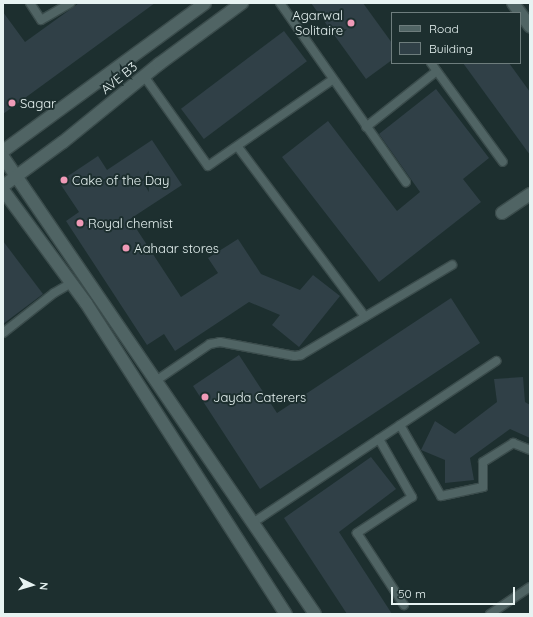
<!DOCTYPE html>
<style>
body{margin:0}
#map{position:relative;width:533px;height:617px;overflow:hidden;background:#1d2f2f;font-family:Quicksand,sans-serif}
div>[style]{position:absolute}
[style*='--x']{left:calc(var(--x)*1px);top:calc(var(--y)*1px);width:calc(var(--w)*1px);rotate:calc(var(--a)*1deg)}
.building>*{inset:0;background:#304047;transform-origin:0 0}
.roads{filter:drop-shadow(1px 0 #3b4c4c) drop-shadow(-1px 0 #3b4c4c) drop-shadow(0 1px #3b4c4c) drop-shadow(0 -1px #3b4c4c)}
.lane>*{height:8px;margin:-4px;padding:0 4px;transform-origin:4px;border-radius:4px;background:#506464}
.street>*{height:12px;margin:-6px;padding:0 6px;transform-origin:6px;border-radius:6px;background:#506464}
.secondary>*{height:12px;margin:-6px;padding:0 6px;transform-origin:6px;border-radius:6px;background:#506464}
.dots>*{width:11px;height:11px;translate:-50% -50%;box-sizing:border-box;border:2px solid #1d2f2f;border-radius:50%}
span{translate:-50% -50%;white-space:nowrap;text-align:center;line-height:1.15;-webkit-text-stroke:4px #1d2f2f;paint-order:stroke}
.poi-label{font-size:13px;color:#e7f3f2}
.right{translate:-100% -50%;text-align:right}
.left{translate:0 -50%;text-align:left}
.street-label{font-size:13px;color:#e7f3f2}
.frame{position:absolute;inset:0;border:4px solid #e7f3f2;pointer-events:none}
.legend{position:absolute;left:391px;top:12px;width:130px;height:52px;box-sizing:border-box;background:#1d2f2f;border:1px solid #6e7d7d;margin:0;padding:5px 7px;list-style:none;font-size:12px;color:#e7f3f2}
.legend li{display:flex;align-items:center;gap:8px;height:20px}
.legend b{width:20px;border:1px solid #6e7d7d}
.north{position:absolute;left:12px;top:565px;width:40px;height:40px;-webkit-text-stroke:3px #1d2f2f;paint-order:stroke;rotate:95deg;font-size:11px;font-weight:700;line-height:16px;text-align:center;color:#e7f3f2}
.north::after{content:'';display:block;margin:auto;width:14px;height:18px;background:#e7f3f2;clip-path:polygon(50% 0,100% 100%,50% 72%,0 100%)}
.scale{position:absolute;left:391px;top:587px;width:124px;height:18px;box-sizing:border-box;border:2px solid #e7f3f2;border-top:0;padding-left:5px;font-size:12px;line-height:14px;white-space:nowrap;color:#e7f3f2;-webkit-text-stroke:3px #1d2f2f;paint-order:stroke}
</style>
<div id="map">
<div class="building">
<i style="clip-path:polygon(79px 3px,155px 3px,3px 114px,3px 12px,25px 42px)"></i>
<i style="clip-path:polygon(311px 3px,363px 3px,392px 43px,392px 60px,366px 79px)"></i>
<i style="left:284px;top:31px;width:38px;height:129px;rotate:53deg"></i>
<i style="clip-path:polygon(463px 63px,509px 63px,530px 92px,530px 155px)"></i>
<i style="clip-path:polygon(436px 89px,489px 158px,463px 179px,481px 202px,379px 282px,282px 157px,328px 121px,397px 211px,420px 192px,379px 134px)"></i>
<i style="clip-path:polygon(152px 140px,182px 185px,130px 219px,181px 297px,218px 273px,208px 258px,238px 239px,261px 274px,300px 290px,313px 275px,340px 296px,299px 347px,272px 325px,280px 315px,249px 302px,175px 351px,164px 334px,147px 345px,66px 221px,79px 212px,59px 182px,98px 156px,107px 170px)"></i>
<i style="clip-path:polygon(3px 241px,43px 294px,3px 324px)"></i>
<i style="clip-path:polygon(451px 298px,480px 343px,260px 489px,193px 386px,239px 355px,277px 413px)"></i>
<i style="clip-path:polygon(523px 377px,525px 402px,530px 405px,530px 438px,510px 429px,470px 458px,474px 480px,445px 483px,445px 460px,421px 450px,435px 421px,455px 434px,497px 402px,494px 379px)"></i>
<i style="clip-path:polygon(371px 457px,396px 489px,339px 532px,392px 614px,347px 614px,284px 518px)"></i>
</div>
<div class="roads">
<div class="lane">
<i style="--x:30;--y:3;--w:20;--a:57"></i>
<i style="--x:41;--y:20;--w:34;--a:-30"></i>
<i style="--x:280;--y:3;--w:219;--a:54.9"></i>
<i style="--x:431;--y:63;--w:122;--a:54"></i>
<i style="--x:144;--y:76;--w:110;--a:54.6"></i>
<i style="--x:208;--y:166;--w:151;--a:-34.7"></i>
<i style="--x:366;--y:127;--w:90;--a:-38.3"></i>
<i style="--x:238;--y:147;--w:212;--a:53.2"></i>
<i style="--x:3;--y:333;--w:65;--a:-38.1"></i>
<i style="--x:54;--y:293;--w:20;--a:-30"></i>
<i style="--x:157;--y:380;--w:64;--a:-34.2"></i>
<i style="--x:210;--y:344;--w:10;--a:-11"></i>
<i style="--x:220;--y:342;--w:76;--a:10.6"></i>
<i style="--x:295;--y:356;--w:6;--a:-9"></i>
<i style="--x:301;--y:355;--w:176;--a:-30.8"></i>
<i style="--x:400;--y:425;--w:82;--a:60"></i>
<i style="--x:441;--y:496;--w:43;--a:-12.1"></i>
<i style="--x:483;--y:487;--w:25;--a:-90"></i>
<i style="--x:483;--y:462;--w:36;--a:-32"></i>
<i style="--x:513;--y:443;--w:18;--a:22"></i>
<i style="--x:379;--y:439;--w:67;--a:60.4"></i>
<i style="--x:412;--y:497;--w:66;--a:146.8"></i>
<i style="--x:357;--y:533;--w:86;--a:56.9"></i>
<i style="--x:254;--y:522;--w:291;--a:-33.6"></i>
<i style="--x:490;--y:614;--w:48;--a:-34"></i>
</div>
<div class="street">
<i style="--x:513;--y:3;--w:29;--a:54"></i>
<i style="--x:502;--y:213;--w:34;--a:-34"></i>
</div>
<div class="secondary">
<i style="--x:3;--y:151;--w:250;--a:-36.2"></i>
<i style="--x:3;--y:157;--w:553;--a:55.68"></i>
<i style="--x:3;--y:186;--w:74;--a:-36.3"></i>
<i style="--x:63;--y:142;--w:124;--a:-39.1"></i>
<i style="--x:159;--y:64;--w:103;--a:-36.3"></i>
<i style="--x:3;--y:190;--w:140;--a:53.7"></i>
<i style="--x:86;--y:303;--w:370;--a:57.3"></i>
</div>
</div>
<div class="dots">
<i style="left:351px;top:23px;background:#f09ab7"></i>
<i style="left:12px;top:103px;background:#f09ab7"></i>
<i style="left:64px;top:180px;background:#f09ab7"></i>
<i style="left:80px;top:223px;background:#f09ab7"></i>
<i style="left:126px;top:248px;background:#f09ab7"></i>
<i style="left:205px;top:397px;background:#f09ab7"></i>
</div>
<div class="poi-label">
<span class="right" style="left:343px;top:23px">Agarwal<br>Solitaire</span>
<span class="left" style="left:20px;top:103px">Sagar</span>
<span class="left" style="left:72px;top:180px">Cake of the Day</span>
<span class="left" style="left:88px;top:223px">Royal chemist</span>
<span class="left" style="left:134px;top:248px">Aahaar stores</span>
<span class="left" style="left:213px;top:397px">Jayda Caterers</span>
</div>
<div class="street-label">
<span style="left:119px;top:78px;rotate:-39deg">AVE B3</span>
</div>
<div class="frame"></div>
<ul class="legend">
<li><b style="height:5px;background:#506464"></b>Road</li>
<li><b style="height:11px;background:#304047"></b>Building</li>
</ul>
<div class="north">N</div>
<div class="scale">50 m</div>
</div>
